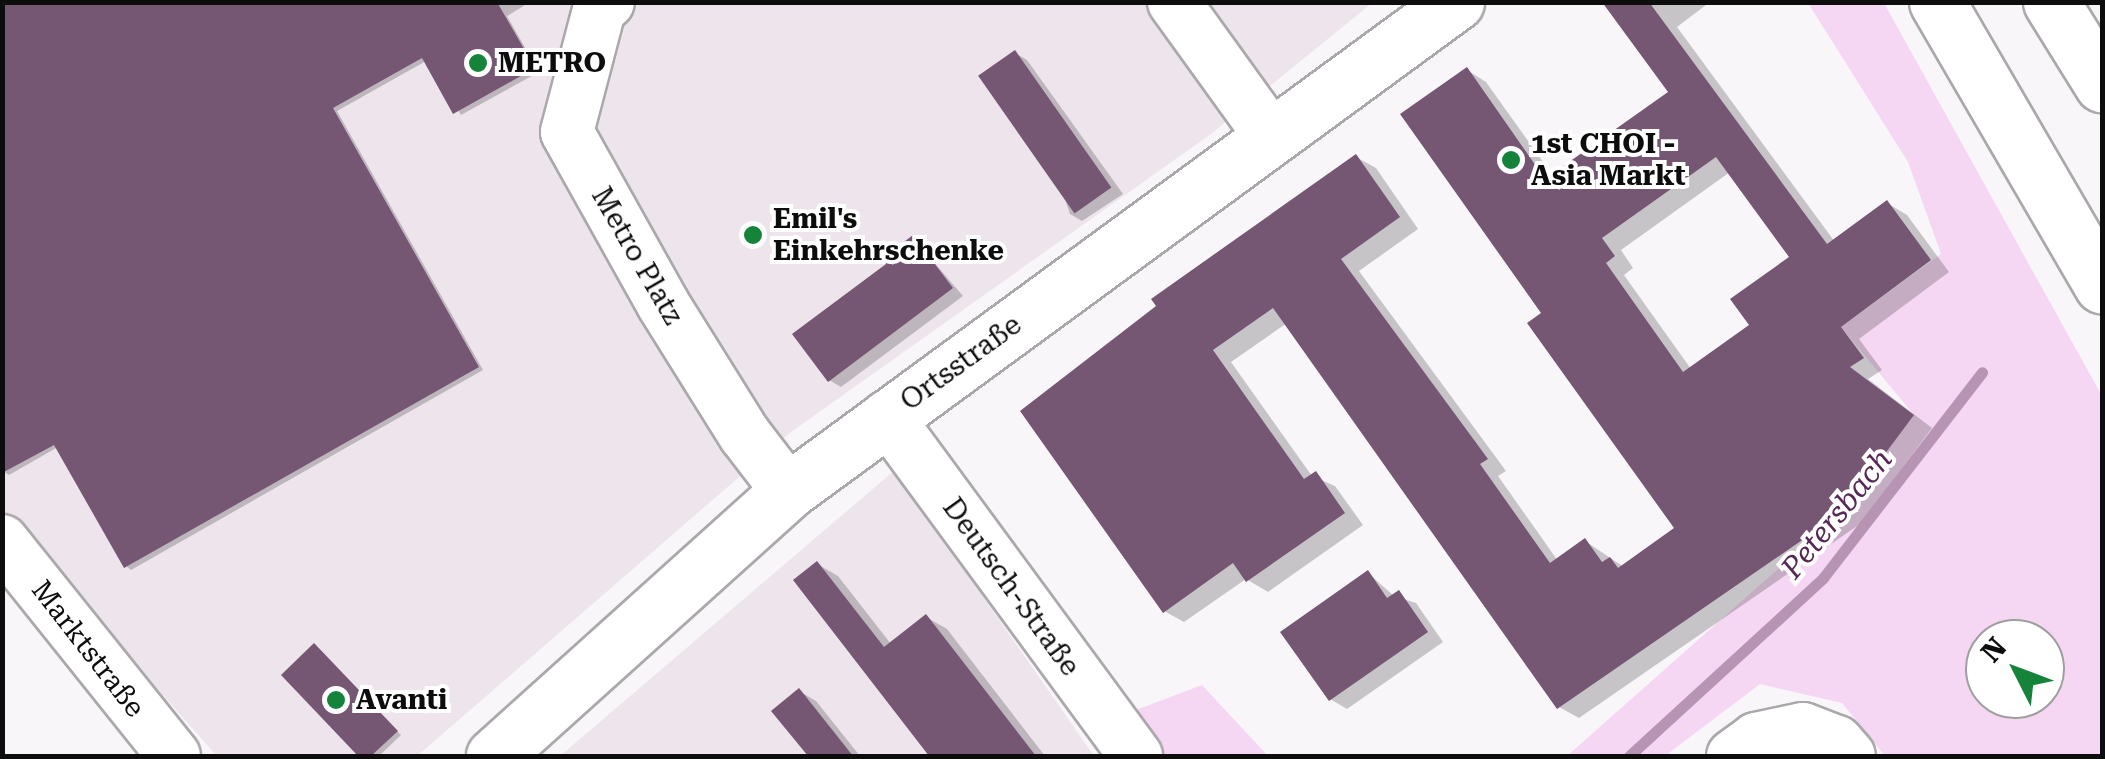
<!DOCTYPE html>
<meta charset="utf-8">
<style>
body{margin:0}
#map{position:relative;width:2105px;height:759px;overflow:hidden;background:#f9f6f9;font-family:"Roboto Serif",serif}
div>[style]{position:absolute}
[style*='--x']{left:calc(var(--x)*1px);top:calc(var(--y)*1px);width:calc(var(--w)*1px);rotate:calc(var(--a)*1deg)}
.built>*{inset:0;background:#ede4ec}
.green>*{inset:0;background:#f5d7f3}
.shadow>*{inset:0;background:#0003}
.stream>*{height:11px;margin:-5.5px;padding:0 5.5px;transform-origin:5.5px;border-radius:5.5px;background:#b794b4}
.building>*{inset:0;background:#755673;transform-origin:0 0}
.roads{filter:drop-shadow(2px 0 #aba8ab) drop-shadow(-2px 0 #aba8ab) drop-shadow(0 2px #aba8ab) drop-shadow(0 -2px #aba8ab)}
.minor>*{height:52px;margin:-26px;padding:0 26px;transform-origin:26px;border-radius:26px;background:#fff}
.major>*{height:55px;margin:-27.5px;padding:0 27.5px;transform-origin:27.5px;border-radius:27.5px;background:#fff}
.highway>*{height:55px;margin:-27.5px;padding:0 27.5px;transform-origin:27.5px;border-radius:27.5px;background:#fff}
.dots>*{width:28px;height:28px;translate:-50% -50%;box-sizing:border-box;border:5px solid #fff;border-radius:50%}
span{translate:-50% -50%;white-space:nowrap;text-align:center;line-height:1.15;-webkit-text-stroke:8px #fff;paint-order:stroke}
.poi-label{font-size:28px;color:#0e0d0e;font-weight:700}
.left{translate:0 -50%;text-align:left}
.street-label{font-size:28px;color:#0e0d0e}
.water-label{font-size:30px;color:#552954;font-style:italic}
.frame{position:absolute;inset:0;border:5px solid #0e0d0e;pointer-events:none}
.north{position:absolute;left:1965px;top:619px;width:100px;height:100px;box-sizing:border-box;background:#fff;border:2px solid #9f9e9f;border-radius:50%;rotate:312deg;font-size:28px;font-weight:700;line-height:40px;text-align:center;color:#0e0d0e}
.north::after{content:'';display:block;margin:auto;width:35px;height:45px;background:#16833a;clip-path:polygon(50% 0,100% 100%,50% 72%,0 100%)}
</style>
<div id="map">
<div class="built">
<i style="clip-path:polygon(3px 3px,1372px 3px,1211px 134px,791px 432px,417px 756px,217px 756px,39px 556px,3px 581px)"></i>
<i style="clip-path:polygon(895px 470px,1094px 756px,560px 756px)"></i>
</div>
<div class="green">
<i style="clip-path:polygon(evenodd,1808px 3px,1884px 3px,2102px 396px,2102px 756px,1885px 756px,1842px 703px,1760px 684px,1665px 756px,1567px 756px,1840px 514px,1914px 415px,1841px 327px,1941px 254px,1908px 162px,1808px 3px,1985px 639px,2045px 639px,2045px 699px,1985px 699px,1985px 639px)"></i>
<i style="clip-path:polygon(1202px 685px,1268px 756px,1161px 756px,1128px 713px)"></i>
</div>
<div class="shadow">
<i style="clip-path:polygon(2px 2px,530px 2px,507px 16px,539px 72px,461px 115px,426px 61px,337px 111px,483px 370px,131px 570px,126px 566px,58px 447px,9px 475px,4px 472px)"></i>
<i style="clip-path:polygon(evenodd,1605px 2px,1710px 2px,1677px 27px,1835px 242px,1887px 203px,1907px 215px,1949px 272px,1859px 339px,1882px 370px,1868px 379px,1932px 428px,1860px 524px,1579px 718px,1559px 707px,1287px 323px,1231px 362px,1312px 476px,1335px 486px,1363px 525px,1268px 592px,1246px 579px,1184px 622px,1164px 611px,1023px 412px,1356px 157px,1376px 168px,1418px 229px,1359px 271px,1506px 471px,1498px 476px,1558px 561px,1585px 541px,1624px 567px,1677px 529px,1545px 313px,1467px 70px,1486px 82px,1553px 176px,1671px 92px,1605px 2px,1730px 172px,1793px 257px,1752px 325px,1691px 369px,1624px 275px,1633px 268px,1621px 250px,1730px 172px)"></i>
<i style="clip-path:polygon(1015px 53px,1027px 60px,1123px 194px,1082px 221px,1070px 214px)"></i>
<i style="clip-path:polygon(913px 238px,963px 296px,841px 387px,829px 380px,889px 265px)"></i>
<i style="clip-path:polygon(817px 564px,838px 576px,891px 644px,926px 617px,947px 629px,1045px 756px,932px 756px,796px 580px)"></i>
<i style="clip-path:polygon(1368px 573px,1394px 596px,1416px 603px,1443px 642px,1347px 709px,1330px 699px)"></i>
<i style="clip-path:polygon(315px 646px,401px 735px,379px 756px,361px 756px,284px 675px)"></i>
<i style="clip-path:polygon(799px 691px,816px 701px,860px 756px,811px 756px,775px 711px)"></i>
</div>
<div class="stream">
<i style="--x:1629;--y:756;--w:263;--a:-42.5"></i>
<i style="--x:1823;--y:578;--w:260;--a:-52.3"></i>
</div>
<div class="building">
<i style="clip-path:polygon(2px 2px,497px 2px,535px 68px,453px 114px,422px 58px,333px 108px,479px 367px,124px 568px,54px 445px,2px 473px)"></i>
<i style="clip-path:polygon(evenodd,1602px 2px,1649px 2px,1827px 244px,1887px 200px,1931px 260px,1841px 327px,1864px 358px,1850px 367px,1914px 415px,1840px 514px,1557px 709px,1273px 308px,1213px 350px,1304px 479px,1316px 471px,1345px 513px,1246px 582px,1233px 563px,1163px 613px,1020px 411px,1156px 306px,1151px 299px,1356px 154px,1400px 217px,1341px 259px,1488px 459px,1480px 464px,1550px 563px,1585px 538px,1602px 562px,1610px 557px,1618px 568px,1674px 528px,1527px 323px,1541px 313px,1400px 114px,1467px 67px,1545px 179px,1668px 92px,1602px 2px,1716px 157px,1789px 257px,1730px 299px,1749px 325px,1683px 372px,1606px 263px,1615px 256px,1602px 238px,1716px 157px)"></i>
<i style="left:1015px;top:50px;width:168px;height:45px;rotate:55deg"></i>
<i style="clip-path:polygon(913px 235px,953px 288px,828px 382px,792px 334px,886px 264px,882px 259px)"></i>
<i style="clip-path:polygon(817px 561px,884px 647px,926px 614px,1036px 756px,929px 756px,793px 580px)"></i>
<i style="clip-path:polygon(1368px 570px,1387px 598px,1399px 590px,1428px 632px,1329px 701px,1280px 632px)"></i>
<i style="clip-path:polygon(314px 643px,398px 731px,371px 756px,358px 756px,281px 675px)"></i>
<i style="clip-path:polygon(799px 688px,853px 756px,808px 756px,771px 711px)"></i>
</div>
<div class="roads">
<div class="minor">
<i style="--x:608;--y:2;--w:12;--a:138"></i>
<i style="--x:599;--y:10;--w:126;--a:104.7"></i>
<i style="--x:567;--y:132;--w:197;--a:60.8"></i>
<i style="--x:663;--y:304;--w:155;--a:58"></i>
<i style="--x:745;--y:435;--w:71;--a:52.5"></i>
<i style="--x:1174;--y:2;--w:168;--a:54.2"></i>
<i style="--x:887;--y:417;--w:421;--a:53.7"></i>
<i style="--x:2;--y:541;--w:275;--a:51.3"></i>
<i style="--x:1733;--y:756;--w:29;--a:-36"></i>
<i style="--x:1756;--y:739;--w:48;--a:-12"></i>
<i style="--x:1803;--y:729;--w:36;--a:21"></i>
<i style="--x:1837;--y:742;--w:18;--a:49"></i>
</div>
<div class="major">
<i style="--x:494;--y:756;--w:396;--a:-42"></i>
<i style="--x:788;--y:491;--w:828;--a:-36.21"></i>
</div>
<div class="highway">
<i style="--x:1937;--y:2;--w:328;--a:59.8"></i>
<i style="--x:2051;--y:2;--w:97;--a:58.1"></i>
</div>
</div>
<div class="dots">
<i style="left:478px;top:63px;background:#16833a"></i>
<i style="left:1511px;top:160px;background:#16833a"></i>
<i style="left:753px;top:235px;background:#16833a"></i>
<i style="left:336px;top:700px;background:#16833a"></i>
</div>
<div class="poi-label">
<span class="left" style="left:498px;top:63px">METRO</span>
<span class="left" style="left:1531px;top:160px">1st CHOI -<br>Asia Markt</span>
<span class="left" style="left:773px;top:235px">Emil's<br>Einkehrschenke</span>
<span class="left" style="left:356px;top:700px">Avanti</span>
</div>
<div class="street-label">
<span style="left:637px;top:256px;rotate:60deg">Metro Platz</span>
<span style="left:961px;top:363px;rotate:-36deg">Ortsstraße</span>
<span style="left:1011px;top:587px;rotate:54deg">Deutsch-Straße</span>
<span style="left:88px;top:649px;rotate:52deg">Marktstraße</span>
</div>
<div class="water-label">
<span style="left:1837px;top:514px;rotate:-51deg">Petersbach</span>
</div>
<div class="frame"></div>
<div class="north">N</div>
</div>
